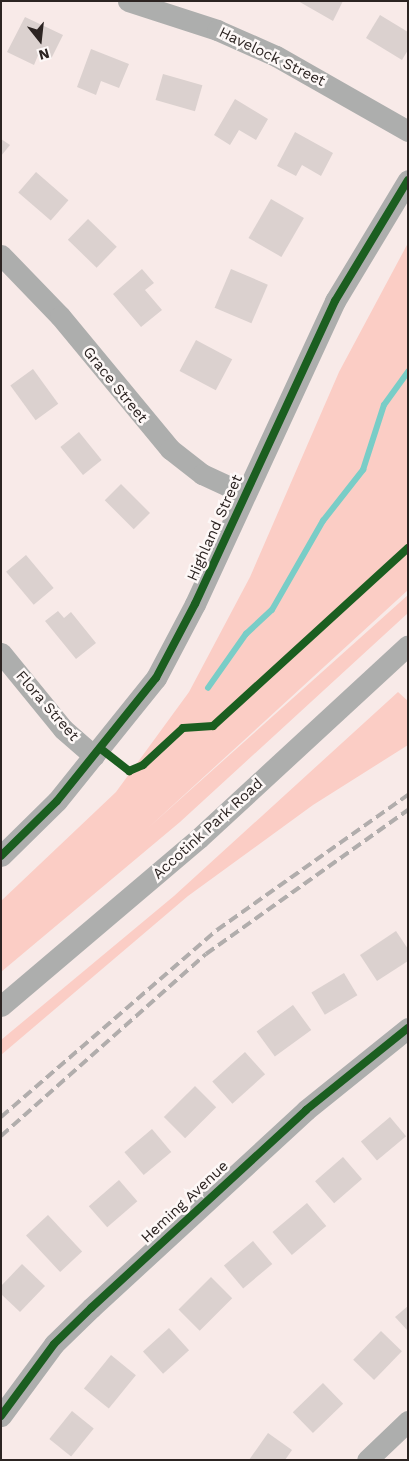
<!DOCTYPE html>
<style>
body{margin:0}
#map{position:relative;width:409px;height:1461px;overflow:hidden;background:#f8eae8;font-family:"Work Sans",sans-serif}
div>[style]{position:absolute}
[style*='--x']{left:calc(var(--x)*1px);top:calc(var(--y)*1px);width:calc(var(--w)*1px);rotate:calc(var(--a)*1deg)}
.green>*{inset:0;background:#fbcdc5}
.stream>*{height:5.5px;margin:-2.75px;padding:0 2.75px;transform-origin:2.75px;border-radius:2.75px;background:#79cdc7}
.building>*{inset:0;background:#dbd1cf;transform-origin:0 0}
.street>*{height:21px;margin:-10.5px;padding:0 10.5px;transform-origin:10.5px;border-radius:10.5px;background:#adaead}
.rail>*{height:4px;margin-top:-2px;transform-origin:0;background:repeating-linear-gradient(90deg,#b1adac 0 10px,transparent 0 15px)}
.cycleway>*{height:8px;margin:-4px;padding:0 4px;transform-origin:4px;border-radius:4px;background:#1b5e20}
span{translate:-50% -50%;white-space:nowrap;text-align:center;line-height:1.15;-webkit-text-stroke:5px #fdf8f7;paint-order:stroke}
.street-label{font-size:15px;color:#2c2422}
.frame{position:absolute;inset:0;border:2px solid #2c2422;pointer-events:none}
.north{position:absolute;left:15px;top:15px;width:50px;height:50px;-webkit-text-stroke:4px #fdf8f7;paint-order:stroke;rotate:164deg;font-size:14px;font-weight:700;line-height:20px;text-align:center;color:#2c2422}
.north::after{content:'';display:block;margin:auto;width:18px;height:22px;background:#2c2422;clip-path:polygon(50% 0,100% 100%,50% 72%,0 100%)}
</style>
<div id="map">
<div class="green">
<i style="clip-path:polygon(408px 243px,408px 590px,148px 828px,408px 595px,408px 613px,180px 822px,1px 972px,1px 901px,116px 792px,189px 692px,250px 577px,339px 372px)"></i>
<i style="clip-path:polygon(398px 692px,408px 701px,408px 745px,313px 805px,188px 896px,1px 1055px,1px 1040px,174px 896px)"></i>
</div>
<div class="stream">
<i style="--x:208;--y:688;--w:66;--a:-54.9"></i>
<i style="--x:246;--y:634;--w:35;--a:-43"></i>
<i style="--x:272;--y:610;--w:103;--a:-60.2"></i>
<i style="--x:323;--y:521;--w:65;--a:-51.9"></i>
<i style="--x:363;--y:470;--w:68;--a:-72.1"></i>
<i style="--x:384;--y:405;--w:41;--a:-54"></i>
</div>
<div class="building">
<i style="clip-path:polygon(298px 1px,343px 1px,333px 21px)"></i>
<i style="clip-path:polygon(380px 15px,408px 32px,408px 50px,402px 60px,366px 38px)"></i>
<i style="clip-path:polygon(25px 17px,63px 35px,51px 59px,39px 53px,34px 65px,7px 52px)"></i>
<i style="clip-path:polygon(91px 49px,129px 64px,119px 88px,101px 81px,96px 95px,77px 87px)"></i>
<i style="left:163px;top:74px;width:41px;height:27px;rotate:16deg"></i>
<i style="clip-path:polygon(235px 99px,268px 119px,256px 140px,239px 130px,230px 145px,214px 135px)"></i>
<i style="clip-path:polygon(295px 132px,333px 153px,321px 176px,302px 165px,296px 176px,277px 166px)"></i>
<i style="clip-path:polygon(1px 139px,10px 145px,1px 156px)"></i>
<i style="left:36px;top:172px;width:43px;height:27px;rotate:41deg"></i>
<i style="left:271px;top:199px;width:38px;height:45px;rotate:30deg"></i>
<i style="left:88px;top:219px;width:40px;height:29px;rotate:44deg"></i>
<i style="clip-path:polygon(142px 269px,154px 283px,145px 290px,162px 310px,141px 327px,113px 294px)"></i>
<i style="left:231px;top:269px;width:40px;height:42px;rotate:23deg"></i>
<i style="left:196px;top:340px;width:41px;height:35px;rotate:28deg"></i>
<i style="left:33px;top:369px;width:43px;height:28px;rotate:54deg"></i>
<i style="left:79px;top:432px;width:36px;height:24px;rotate:51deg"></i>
<i style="left:121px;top:484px;width:41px;height:23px;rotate:45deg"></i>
<i style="left:26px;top:555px;width:43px;height:26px;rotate:50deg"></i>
<i style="clip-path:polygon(58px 611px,64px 618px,71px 612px,96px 643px,76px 659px,45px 621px)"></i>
<i style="clip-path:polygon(396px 931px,408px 949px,408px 961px,377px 981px,360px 955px)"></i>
<i style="left:344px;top:973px;width:26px;height:38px;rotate:59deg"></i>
<i style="left:293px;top:1005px;width:31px;height:45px;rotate:54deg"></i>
<i style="left:245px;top:1052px;width:30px;height:44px;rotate:48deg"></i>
<i style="left:195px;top:1086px;width:30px;height:44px;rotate:45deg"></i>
<i style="left:390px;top:1117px;width:25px;height:38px;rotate:50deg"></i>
<i style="left:152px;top:1129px;width:30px;height:36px;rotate:50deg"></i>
<i style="left:343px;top:1157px;width:29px;height:37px;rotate:49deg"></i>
<i style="left:119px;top:1180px;width:28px;height:40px;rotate:49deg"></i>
<i style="left:307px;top:1203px;width:30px;height:45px;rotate:50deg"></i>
<i style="left:48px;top:1215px;width:50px;height:30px;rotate:47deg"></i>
<i style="left:253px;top:1241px;width:30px;height:38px;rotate:50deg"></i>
<i style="clip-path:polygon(22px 1264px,45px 1286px,20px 1312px,1px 1294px,1px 1286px)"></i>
<i style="left:211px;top:1277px;width:30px;height:46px;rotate:45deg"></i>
<i style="clip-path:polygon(408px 1306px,408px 1331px,395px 1317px)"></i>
<i style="left:169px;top:1328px;width:30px;height:35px;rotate:48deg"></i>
<i style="left:381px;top:1331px;width:29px;height:40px;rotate:44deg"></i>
<i style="left:111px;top:1355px;width:32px;height:43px;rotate:39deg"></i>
<i style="left:323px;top:1383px;width:29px;height:42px;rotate:46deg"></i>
<i style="left:72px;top:1411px;width:28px;height:36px;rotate:39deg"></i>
<i style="clip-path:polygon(268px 1433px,292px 1450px,285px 1460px,249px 1460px)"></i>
</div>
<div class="street">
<i style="--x:128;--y:1;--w:94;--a:18"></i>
<i style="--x:217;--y:30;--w:64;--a:23.8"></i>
<i style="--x:276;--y:56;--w:152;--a:29.6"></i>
<i style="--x:1;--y:255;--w:85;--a:46"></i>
<i style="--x:60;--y:316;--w:173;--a:50.4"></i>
<i style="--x:170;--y:449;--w:41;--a:38"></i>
<i style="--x:202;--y:474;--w:47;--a:24.9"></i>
<i style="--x:1;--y:653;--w:98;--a:50.8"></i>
<i style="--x:63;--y:729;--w:41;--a:41.1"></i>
<i style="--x:1;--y:856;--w:78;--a:-44.5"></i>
<i style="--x:57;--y:801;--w:158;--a:-51.2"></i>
<i style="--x:156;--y:678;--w:84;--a:-62.2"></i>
<i style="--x:195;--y:604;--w:334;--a:-65.2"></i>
<i style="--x:335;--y:301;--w:141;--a:-58.9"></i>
<i style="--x:1;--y:1006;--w:260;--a:-40.3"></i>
<i style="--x:199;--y:838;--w:284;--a:-42.7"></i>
<i style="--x:1;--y:1416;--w:89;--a:-53.6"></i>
<i style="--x:54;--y:1344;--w:52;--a:-44.2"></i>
<i style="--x:91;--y:1308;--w:292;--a:-42.6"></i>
<i style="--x:306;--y:1110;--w:131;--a:-38.8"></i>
<i style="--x:367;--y:1460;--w:57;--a:-43.6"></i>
</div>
<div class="rail">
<i style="--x:1;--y:1117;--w:286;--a:-40.9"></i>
<i style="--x:217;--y:930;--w:234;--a:-35.3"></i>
<i style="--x:1;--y:1136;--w:274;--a:-41.6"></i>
<i style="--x:206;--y:954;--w:248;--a:-35.5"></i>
</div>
<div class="cycleway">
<i style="--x:101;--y:749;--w:36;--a:38"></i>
<i style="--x:129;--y:771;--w:15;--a:-23"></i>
<i style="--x:143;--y:765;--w:54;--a:-42.8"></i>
<i style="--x:183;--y:728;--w:30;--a:-4"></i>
<i style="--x:213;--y:726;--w:264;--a:-42.4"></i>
<i style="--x:1;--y:856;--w:78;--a:-44.5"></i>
<i style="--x:57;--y:801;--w:158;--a:-51.2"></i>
<i style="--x:156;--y:678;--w:84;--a:-62.2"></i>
<i style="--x:195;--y:604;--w:334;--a:-65.2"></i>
<i style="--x:335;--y:301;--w:141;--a:-58.9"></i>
<i style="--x:1;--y:1416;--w:89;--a:-53.6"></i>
<i style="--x:54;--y:1344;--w:52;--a:-44.2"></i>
<i style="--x:91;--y:1308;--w:292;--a:-42.6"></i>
<i style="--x:306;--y:1110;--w:131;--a:-38.8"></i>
</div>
<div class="street-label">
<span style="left:272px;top:57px;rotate:26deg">Havelock Street</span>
<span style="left:115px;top:385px;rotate:51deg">Grace Street</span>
<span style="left:215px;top:528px;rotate:-66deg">Highland Street</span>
<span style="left:47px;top:706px;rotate:49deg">Flora Street</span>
<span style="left:208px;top:829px;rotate:-42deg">Accotink Park Road</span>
<span style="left:185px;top:1202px;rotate:-43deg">Heming Avenue</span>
</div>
<div class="frame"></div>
<div class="north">N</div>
</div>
